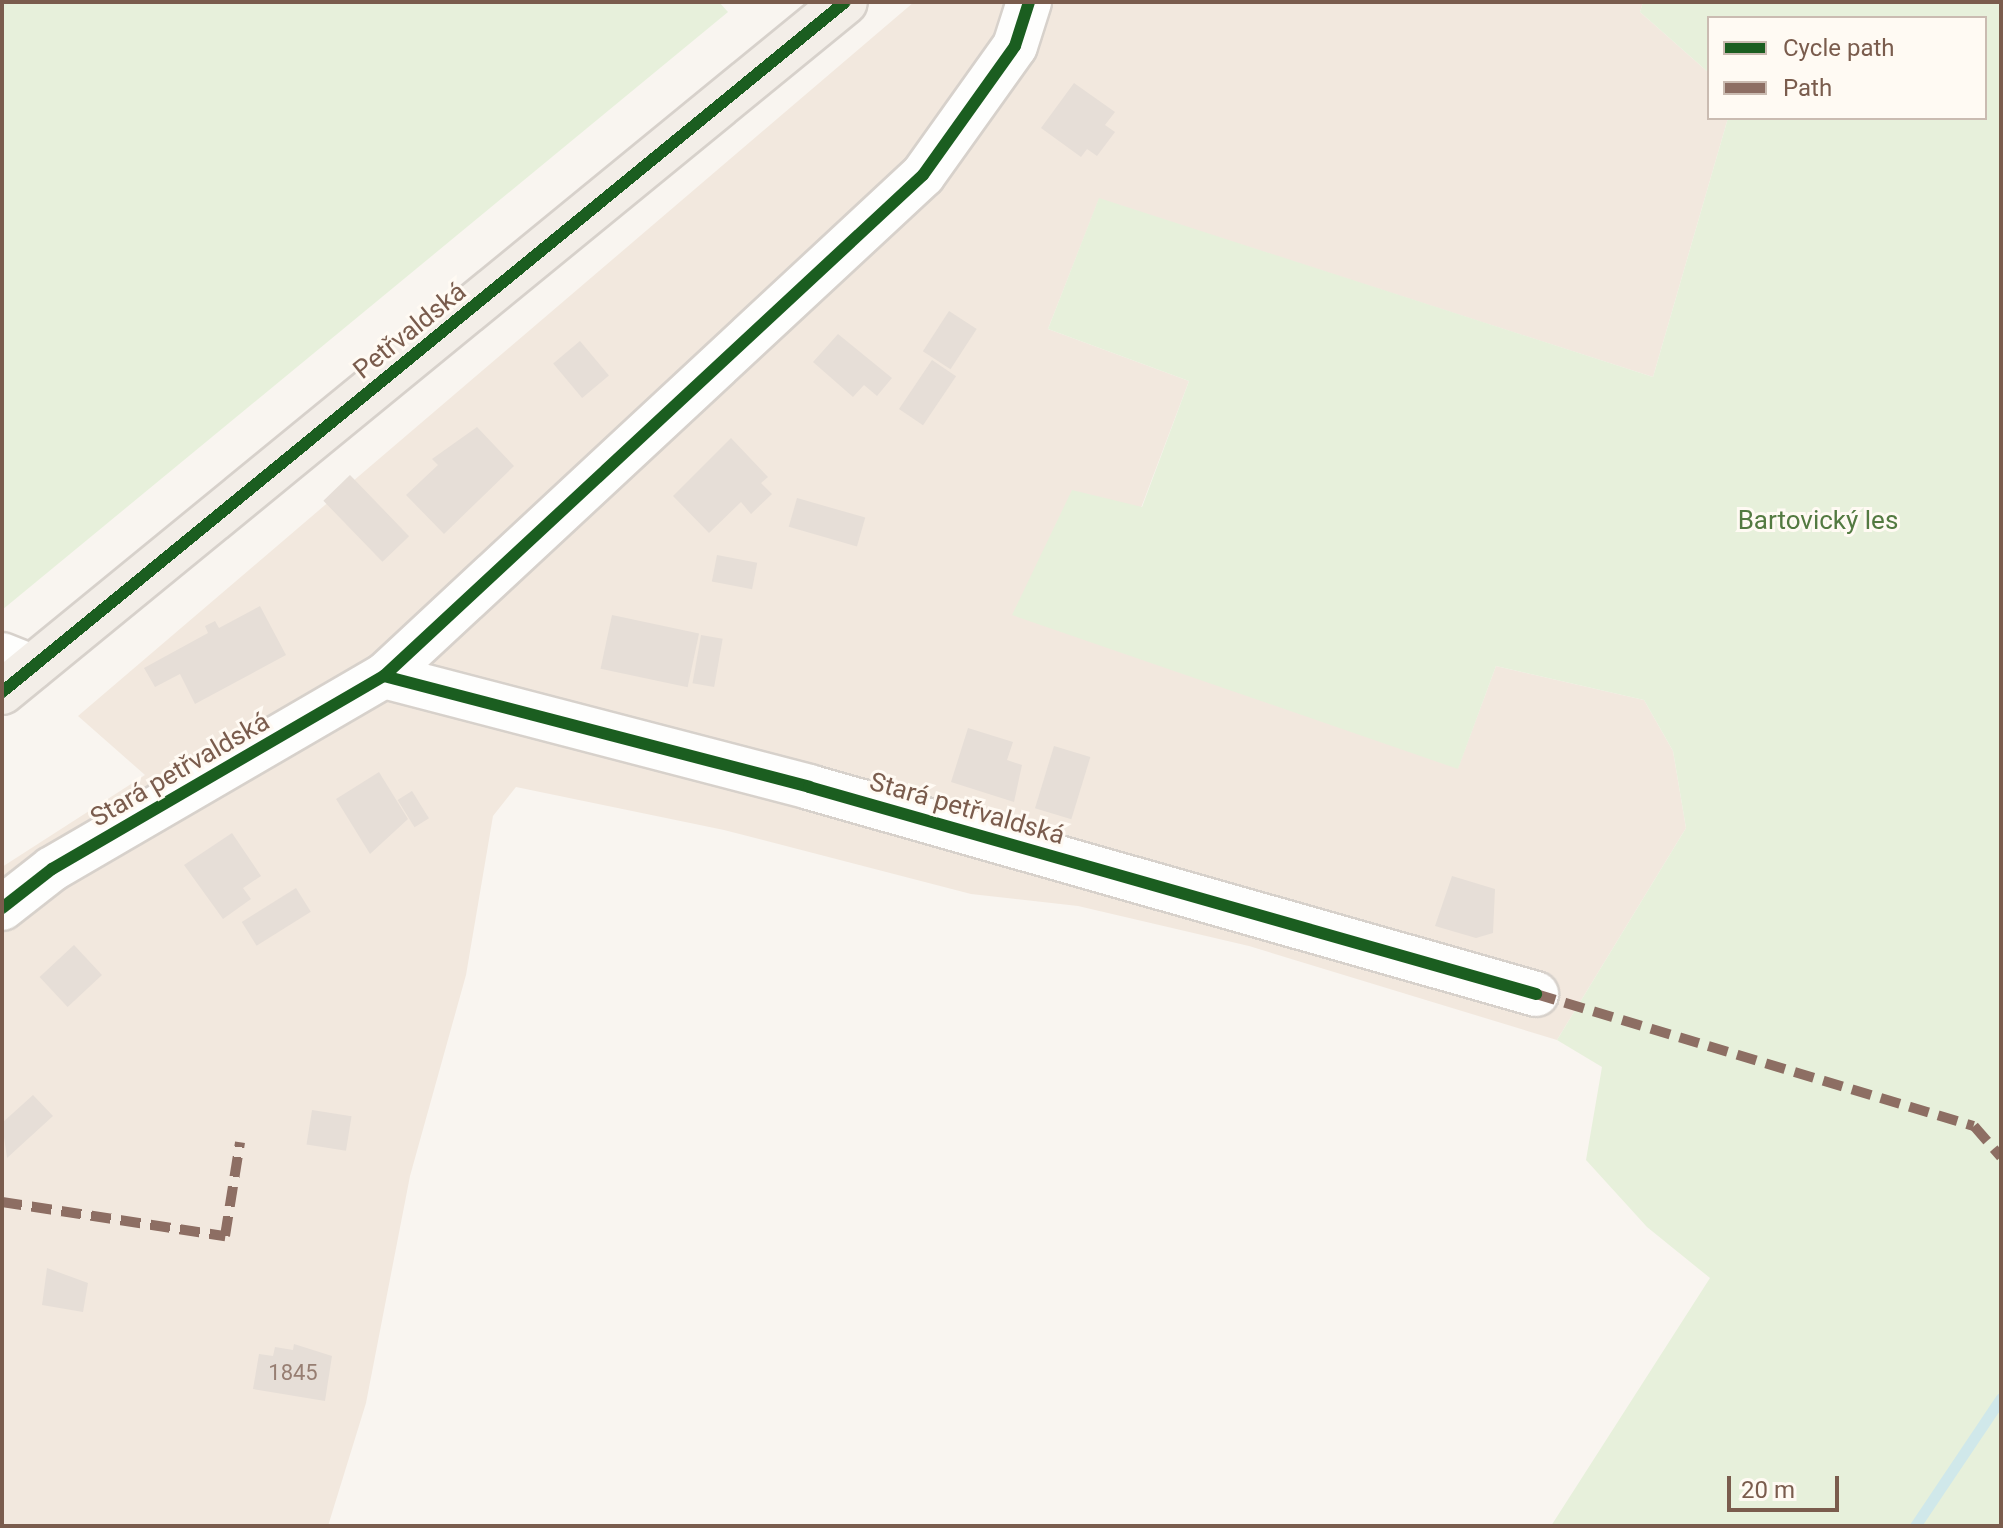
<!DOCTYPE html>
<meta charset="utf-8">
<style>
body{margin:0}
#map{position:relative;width:2003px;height:1528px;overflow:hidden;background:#f9f5f0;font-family:Roboto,sans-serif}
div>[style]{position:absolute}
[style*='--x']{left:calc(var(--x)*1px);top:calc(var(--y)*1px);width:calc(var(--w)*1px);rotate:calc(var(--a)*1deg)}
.residential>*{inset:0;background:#f2e8de}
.green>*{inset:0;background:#e7f0db}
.stream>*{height:11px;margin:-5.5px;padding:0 5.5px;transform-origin:5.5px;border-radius:5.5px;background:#d0e8ea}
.building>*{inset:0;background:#e6ded7;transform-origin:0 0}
.roads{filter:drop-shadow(2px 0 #d7d1cb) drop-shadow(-2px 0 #d7d1cb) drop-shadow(0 2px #d7d1cb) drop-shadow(0 -2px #d7d1cb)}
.minor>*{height:44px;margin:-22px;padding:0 22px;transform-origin:22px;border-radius:22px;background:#fefefd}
.major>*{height:44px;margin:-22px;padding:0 22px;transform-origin:22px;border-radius:22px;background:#f3eee8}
.quiet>*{height:10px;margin-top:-5px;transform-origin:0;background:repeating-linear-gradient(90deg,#8d6e63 0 20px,transparent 0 30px)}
.cycleway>*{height:12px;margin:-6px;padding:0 6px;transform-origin:6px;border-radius:6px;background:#1b5e20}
span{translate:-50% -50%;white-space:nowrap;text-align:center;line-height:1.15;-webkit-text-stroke:6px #fffaf3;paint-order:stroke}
.number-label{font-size:22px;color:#977e72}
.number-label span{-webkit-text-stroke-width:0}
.street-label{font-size:26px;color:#7a5c4d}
.park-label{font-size:26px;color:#537a41}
.frame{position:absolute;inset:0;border:4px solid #7a5c4d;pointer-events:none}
.legend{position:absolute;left:1707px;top:16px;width:280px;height:104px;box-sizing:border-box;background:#fffaf3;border:2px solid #cabbb1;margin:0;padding:10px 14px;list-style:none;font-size:24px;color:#7a5c4d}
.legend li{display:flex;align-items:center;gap:16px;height:40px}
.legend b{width:40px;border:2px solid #cabbb1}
.scale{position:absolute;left:1727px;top:1476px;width:112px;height:36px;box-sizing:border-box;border:4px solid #7a5c4d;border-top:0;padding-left:10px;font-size:24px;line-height:28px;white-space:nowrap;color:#7a5c4d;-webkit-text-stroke:6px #fffaf3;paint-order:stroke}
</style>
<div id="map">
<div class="residential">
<i style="clip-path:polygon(914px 2px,1643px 2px,1640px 12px,1709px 73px,1709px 118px,1728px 118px,1653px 377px,1099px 199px,1048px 329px,1189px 381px,1141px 508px,1458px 768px,1496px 666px,1644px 700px,1673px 751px,1686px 828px,1557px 1040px,1249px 946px,1078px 906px,971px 894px,724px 830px,516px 787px,493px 816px,466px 975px,410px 1176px,366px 1403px,328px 1526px,2px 1526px,2px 867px,145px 775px,78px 716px)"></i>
</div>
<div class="green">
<i style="clip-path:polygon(2px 2px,719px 2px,728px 12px,2px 610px)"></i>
<i style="clip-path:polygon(1643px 2px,2001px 2px,2001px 1526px,1551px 1526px,1710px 1278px,1647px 1227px,1586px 1160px,1602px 1067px,1557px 1040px,1686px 828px,1673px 751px,1644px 700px,1496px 666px,1458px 769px,1012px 615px,1072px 490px,1142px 507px,1189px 381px,1048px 329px,1099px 198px,1653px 377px,1728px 118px,1985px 118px,1985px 18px,1709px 18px,1709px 73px,1640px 12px)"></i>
</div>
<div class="stream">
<i style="--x:1915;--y:1526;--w:154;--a:-56.1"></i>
</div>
<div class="building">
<i style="clip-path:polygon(1074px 83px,1115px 112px,1105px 125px,1115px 132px,1097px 156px,1087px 149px,1081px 157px,1041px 128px)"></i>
<i style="left:949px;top:311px;width:33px;height:48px;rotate:33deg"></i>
<i style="clip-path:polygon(838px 334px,892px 378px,877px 396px,864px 385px,853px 397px,813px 362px)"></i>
<i style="left:580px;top:341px;width:45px;height:35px;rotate:50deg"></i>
<i style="left:932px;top:360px;width:29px;height:59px;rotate:34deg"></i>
<i style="clip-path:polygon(477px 427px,514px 466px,444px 534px,406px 495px,438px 465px,432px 459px)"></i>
<i style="clip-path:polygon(731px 438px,768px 477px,761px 483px,772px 494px,751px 514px,741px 502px,709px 533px,673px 496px)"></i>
<i style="left:350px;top:475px;width:85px;height:37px;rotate:46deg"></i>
<i style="left:797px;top:498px;width:71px;height:30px;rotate:16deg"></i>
<i style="left:717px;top:555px;width:41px;height:27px;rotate:11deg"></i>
<i style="clip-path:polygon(260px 606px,286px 655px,195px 704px,180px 674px,155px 687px,144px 668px,208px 633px,205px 626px,215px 621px,219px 628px)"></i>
<i style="left:612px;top:615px;width:89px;height:55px;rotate:12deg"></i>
<i style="left:701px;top:635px;width:22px;height:49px;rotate:10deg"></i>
<i style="clip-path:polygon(968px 728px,1013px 742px,1007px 760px,1022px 765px,1014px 802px,951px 782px)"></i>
<i style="left:1054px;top:746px;width:38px;height:65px;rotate:17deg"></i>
<i style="clip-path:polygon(379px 772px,408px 819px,370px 854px,336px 799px)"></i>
<i style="left:412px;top:791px;width:32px;height:17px;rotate:58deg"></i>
<i style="clip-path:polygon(232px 833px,261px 876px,243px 888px,251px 899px,223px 919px,184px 865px)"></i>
<i style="clip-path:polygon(1452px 876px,1495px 889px,1493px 933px,1476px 938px,1435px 926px)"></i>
<i style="left:296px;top:888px;width:28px;height:64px;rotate:58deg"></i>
<i style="left:74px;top:945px;width:41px;height:47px;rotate:47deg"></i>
<i style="clip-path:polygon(33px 1095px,53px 1116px,7px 1158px,2px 1123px)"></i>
<i style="left:312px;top:1110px;width:40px;height:35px;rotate:9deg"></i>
<i style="clip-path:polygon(47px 1268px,88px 1283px,83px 1312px,42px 1305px)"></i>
<i style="clip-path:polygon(294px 1344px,332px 1356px,325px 1401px,253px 1389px,259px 1354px,273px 1356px,275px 1347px,293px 1350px)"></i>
</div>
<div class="roads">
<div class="minor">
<i style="--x:2;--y:655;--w:32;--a:22"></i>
<i style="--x:384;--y:676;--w:439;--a:14.6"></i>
<i style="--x:809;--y:787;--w:756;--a:15.89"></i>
<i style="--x:2;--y:908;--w:63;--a:-38"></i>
<i style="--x:52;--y:869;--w:384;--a:-30.2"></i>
<i style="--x:384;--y:676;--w:736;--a:-42.91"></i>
<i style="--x:923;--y:175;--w:158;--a:-54.5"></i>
<i style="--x:1015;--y:46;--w:46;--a:-72.3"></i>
</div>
<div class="major">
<i style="--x:2;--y:692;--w:1089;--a:-39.3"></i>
</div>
</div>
<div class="quiet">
<i style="--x:1536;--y:994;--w:457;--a:16.8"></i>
<i style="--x:1974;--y:1126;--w:41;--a:48.9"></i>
<i style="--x:2;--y:1202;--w:226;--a:8.7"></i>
<i style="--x:225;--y:1236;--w:95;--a:-80.9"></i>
</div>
<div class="cycleway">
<i style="--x:384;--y:676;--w:439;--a:14.6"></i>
<i style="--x:809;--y:787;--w:756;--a:15.89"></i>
<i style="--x:2;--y:692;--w:1089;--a:-39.3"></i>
<i style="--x:2;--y:908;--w:63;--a:-38"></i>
<i style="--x:52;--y:869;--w:384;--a:-30.2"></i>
<i style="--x:384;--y:676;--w:736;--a:-42.91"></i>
<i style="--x:923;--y:175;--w:158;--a:-54.5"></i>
<i style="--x:1015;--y:46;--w:46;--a:-72.3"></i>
</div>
<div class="number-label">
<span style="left:293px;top:1373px">1845</span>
</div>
<div class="street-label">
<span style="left:410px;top:331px;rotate:-39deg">Petřvaldská</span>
<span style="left:180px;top:770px;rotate:-30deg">Stará petřvaldská</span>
<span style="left:967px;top:809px;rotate:16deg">Stará petřvaldská</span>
</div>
<div class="park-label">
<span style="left:1818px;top:521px">Bartovický les</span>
</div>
<div class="frame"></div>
<ul class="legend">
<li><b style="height:10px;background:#1b5e20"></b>Cycle path</li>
<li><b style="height:10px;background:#8d6e63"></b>Path</li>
</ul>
<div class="scale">20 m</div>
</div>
